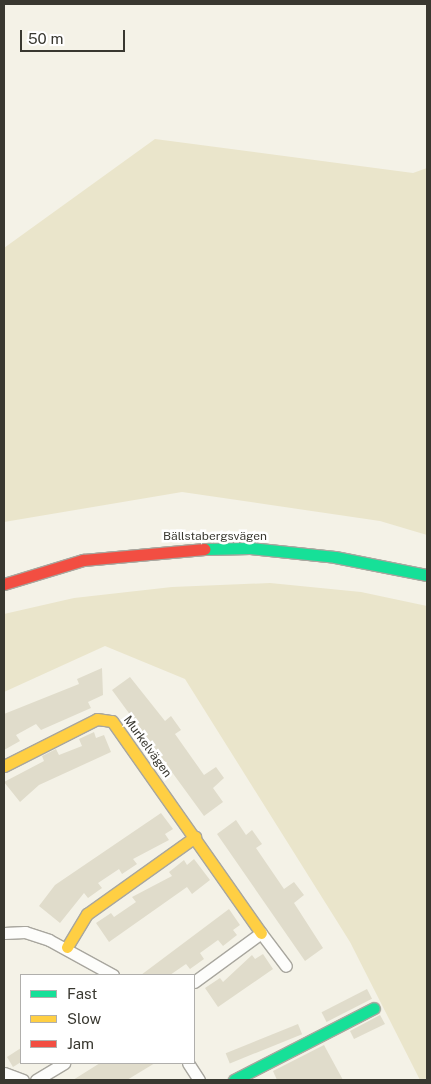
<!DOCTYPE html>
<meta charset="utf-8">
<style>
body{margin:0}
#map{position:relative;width:431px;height:1084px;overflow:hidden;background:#f4f2e7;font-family:"Public Sans",sans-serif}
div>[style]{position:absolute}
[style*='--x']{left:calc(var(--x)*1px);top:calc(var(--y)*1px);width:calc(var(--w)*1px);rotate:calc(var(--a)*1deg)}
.green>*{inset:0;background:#eae5cb}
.building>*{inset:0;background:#e0dccb;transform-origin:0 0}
.roads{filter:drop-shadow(1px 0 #a8a69e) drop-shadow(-1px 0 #a8a69e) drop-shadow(0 1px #a8a69e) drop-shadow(0 -1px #a8a69e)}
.street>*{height:11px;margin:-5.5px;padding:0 5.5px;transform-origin:5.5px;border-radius:5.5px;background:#fdfdfb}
.fast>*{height:11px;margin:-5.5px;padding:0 5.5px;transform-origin:5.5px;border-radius:5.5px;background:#16e098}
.slow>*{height:11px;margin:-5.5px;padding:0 5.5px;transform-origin:5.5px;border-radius:5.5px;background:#ffcf43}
.jam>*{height:11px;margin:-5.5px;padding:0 5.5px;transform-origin:5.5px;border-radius:5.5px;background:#f24e42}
span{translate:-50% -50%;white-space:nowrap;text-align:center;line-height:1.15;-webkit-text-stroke:5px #fff;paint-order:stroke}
.street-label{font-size:12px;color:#393830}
.frame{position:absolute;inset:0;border:5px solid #393830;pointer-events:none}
.legend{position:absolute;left:20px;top:974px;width:175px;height:90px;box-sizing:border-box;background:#fff;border:1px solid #b0afac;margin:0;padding:6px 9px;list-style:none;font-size:15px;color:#393830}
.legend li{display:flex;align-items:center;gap:10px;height:25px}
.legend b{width:25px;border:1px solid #b0afac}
.scale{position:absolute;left:20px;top:30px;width:105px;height:22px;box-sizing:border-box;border:2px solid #393830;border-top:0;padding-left:6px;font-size:15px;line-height:18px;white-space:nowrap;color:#393830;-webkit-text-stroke:4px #fff;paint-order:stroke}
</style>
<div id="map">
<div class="green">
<i style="clip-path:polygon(155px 139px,413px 173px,427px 168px,427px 535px,380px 521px,182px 492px,4px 522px,4px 248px)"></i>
<i style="clip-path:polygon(270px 583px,361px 592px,427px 606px,427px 1080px,420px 1080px,350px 942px,185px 679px,105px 646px,4px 692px,4px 614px,74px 598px,172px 587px)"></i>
</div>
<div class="building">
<i style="clip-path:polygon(102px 668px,103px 695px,88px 702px,91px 708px,41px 730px,36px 724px,16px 735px,20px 741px,4px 750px,4px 714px,79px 684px,77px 679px)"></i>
<i style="clip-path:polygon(130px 677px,165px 721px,171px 716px,181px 730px,175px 734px,204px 775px,216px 767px,224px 778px,213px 788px,223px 802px,204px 816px,112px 690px)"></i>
<i style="clip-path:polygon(94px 732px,96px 738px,104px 735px,111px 752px,39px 785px,20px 802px,4px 782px,44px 761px,42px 756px,56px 749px,59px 755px,82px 746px,79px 739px)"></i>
<i style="clip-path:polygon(161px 813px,173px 829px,165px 834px,169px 840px,133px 859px,137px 864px,122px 874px,119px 869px,98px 883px,102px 888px,88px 898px,84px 893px,60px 923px,39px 906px,55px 885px)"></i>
<i style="clip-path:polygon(236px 820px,246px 835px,252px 830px,262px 844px,256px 848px,284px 889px,294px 882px,304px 895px,294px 903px,323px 948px,305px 961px,217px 834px)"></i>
<i style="clip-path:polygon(194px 859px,210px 880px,192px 894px,187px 887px,109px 942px,96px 923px,111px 913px,114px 917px,136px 902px,132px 897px,172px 876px,169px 872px,184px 860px,187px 865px)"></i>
<i style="clip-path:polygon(229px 909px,240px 925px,233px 930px,237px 935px,223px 946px,218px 940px,200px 953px,204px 959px,190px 969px,186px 964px,170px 975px,141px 975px)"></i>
<i style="clip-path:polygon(263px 954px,273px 969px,218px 1007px,205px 988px,220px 978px,223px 982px,252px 955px,255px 959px)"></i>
<i style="left:367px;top:989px;width:11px;height:51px;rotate:63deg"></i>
<i style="clip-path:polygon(380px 1015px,385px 1024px,354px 1039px,350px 1031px)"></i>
<i style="left:298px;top:1024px;width:11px;height:78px;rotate:68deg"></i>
<i style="clip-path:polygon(324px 1045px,343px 1080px,277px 1080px,273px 1071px)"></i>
<i style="clip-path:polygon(21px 1048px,21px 1062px,13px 1067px,7px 1057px)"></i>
<i style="clip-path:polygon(100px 1063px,155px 1063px,127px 1080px,73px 1080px)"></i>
</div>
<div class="roads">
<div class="street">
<i style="--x:4;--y:933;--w:21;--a:-3"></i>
<i style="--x:25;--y:932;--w:25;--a:18"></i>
<i style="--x:49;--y:940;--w:73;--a:28.7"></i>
<i style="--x:194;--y:982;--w:83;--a:-36.2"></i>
<i style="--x:261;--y:933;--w:41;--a:52.9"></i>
<i style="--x:188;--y:1063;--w:20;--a:57"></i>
<i style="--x:4;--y:1073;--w:20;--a:20"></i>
<i style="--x:36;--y:1080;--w:33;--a:-31"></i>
</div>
<div class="fast">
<i style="--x:205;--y:549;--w:45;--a:-1.3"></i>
<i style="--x:250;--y:548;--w:85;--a:6"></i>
<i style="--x:335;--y:557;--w:94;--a:11.1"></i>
<i style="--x:234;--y:1080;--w:157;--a:-27.2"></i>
</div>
<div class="slow">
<i style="--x:4;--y:766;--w:104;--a:-26.8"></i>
<i style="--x:97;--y:719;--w:15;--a:8"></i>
<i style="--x:112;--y:721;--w:259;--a:54.9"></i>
<i style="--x:67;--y:947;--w:39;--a:-59"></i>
<i style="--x:87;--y:914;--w:133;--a:-35.5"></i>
</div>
<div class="jam">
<i style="--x:4;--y:584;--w:83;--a:-16.9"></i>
<i style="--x:83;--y:560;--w:122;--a:-5.2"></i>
</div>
</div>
<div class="street-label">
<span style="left:215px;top:537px">Bällstabergsvägen</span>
<span style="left:147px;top:747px;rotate:54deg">Murkelvägen</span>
</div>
<div class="frame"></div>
<ul class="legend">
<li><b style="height:6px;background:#16e098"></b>Fast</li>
<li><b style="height:6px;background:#ffcf43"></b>Slow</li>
<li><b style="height:6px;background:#f24e42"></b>Jam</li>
</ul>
<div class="scale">50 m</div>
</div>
